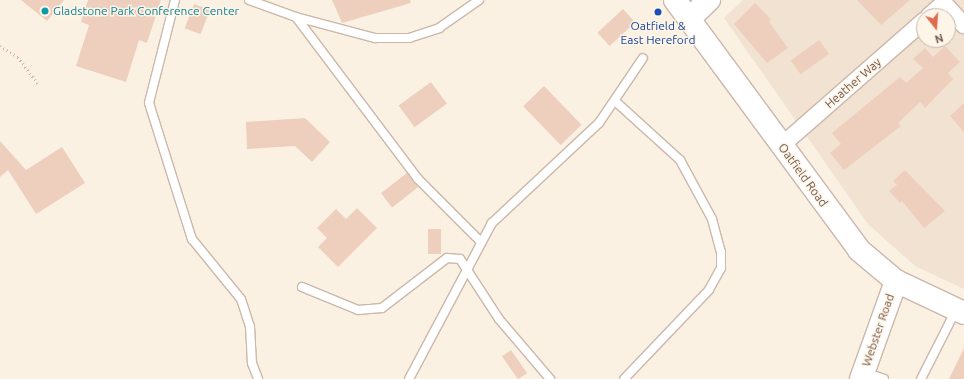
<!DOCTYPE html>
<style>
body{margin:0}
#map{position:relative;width:964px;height:379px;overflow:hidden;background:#faf1e3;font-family:Ubuntu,sans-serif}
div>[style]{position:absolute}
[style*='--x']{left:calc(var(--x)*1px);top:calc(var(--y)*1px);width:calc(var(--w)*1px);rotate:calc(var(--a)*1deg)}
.residential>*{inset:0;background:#f1e2d2}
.building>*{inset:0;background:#eecfbd;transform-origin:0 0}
.path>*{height:2.5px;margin-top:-1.25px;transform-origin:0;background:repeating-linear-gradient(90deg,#d2b2a0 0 1px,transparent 0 4px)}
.roads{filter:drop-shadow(1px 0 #cbb8ab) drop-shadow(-1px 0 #cbb8ab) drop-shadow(0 1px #cbb8ab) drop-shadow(0 -1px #cbb8ab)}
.lane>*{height:8px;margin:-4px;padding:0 4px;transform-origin:4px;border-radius:4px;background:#fff}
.street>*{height:16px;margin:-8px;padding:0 8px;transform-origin:8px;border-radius:8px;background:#fff}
.secondary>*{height:22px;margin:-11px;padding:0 11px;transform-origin:11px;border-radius:11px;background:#fff}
.dots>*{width:11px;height:11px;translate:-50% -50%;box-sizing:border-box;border:2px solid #fef5e9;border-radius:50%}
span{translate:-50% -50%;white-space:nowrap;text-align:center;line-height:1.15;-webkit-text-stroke:3px #fef5e9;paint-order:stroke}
.culture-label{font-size:12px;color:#0d838f}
.left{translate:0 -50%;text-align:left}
.transit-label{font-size:12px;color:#164399}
.street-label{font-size:12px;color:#71574b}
.north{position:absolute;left:916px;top:8px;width:40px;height:40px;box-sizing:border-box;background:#fef5e9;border:1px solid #c6b6aa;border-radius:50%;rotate:163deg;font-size:11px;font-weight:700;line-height:16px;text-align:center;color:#71574b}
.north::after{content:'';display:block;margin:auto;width:14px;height:18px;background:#dc6b50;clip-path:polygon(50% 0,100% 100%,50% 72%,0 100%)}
</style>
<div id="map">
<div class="residential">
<i style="clip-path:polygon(evenodd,743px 0,964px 0,964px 289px,915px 266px,868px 224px,724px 18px,743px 0,924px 16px,948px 16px,948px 40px,924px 40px,924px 16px)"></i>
</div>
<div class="building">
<i style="clip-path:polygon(21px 0,64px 0,47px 21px)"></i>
<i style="clip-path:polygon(88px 0,161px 0,147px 43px,139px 40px,126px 82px,76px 66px,89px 25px,81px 22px)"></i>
<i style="clip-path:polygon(332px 0,410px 0,411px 3px,342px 23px)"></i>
<i style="clip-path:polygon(857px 0,910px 0,881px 25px)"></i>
<i style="clip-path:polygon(755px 3px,771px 19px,769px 22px,788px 48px,767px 63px,734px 24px)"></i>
<i style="left:194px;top:4px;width:17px;height:26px;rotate:21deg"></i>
<i style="left:623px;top:9px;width:18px;height:35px;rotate:47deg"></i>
<i style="left:819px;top:40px;width:17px;height:35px;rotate:54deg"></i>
<i style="clip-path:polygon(945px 46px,960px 62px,948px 73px,953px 79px,925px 108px,920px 102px,898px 123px,901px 126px,844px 170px,830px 153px,841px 144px,832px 133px,900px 77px,906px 83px,923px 68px,913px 59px,925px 48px,933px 57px)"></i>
<i style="left:431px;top:82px;width:27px;height:40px;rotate:54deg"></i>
<i style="left:544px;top:86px;width:54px;height:29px;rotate:46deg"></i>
<i style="clip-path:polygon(964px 103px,964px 132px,950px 116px)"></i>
<i style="clip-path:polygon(305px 118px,330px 142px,312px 162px,295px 146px,247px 149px,246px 122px)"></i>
<i style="clip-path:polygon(0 141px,26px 170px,62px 147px,85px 183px,36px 214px,8px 170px,0 177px)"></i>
<i style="clip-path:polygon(905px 170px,945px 211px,924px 228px,902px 201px,900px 203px,889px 191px,897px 185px,893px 181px)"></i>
<i style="left:407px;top:173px;width:18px;height:33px;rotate:52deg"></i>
<i style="clip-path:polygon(357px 208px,377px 228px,338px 267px,318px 247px,327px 238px,317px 228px,336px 209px,346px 219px)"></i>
<i style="left:428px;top:229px;width:13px;height:25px"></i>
<i style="clip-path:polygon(964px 348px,964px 379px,949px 379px)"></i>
<i style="left:511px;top:350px;width:28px;height:11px;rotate:55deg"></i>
</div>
<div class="path">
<i style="--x:0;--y:46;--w:21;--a:31"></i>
<i style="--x:18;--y:57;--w:35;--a:53"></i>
</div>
<div class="roads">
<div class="lane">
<i style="--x:175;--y:0;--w:106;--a:104.2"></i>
<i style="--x:149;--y:103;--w:143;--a:72.5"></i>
<i style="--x:192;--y:239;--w:77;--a:50.8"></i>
<i style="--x:241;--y:299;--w:28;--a:72"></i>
<i style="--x:250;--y:326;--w:37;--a:87"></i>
<i style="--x:252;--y:363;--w:17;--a:69"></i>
<i style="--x:249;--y:0;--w:50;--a:19.9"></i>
<i style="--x:296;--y:17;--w:203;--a:53"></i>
<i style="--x:418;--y:179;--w:89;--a:45"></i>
<i style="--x:296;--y:17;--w:82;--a:14.9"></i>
<i style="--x:375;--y:38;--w:34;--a:0"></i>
<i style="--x:409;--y:38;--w:32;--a:-18"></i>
<i style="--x:439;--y:28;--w:49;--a:-35"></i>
<i style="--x:615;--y:101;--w:88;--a:42.2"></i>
<i style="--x:680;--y:160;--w:67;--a:61.5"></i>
<i style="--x:712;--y:219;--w:34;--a:75"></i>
<i style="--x:721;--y:252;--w:16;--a:90"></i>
<i style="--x:721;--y:268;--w:25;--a:119"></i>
<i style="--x:709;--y:290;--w:123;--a:133.7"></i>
<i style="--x:302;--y:287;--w:61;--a:22.3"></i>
<i style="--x:358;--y:310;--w:24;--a:-5"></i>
<i style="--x:382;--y:308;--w:82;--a:-37.6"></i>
<i style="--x:447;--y:258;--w:13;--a:4"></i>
<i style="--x:460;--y:259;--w:72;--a:57"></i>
<i style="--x:499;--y:319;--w:79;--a:49.6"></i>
<i style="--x:864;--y:372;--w:21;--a:19"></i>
<i style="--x:409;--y:379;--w:177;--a:-62"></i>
<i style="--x:492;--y:223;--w:146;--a:-43.1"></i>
<i style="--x:599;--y:123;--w:78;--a:-55.9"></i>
<i style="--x:921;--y:379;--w:77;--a:-63.1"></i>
</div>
<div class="street">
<i style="--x:929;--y:16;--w:20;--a:-41"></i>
<i style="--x:944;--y:3;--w:30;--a:48"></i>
<i style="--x:781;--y:146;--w:190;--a:-41.2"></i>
</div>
<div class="secondary">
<i style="--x:675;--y:0;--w:310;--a:53.6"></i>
<i style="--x:859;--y:250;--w:48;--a:40"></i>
<i style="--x:896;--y:281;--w:75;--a:25.2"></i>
<i style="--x:689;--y:19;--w:28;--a:-44"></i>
<i style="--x:861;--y:379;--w:104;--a:-70.3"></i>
</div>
</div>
<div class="dots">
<i style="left:45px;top:11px;background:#0f9aa8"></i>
<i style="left:658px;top:12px;background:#1a4fb4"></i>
</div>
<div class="culture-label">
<span class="left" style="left:53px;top:11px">Gladstone Park Conference Center</span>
</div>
<div class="transit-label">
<span style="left:658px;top:33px">Oatfield &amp;<br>East Hereford</span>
</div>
<div class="street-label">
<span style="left:853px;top:83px;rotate:-41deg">Heather Way</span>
<span style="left:803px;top:175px;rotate:54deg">Oatfield Road</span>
<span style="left:878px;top:330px;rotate:-71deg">Webster Road</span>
</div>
<div class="north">N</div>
</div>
